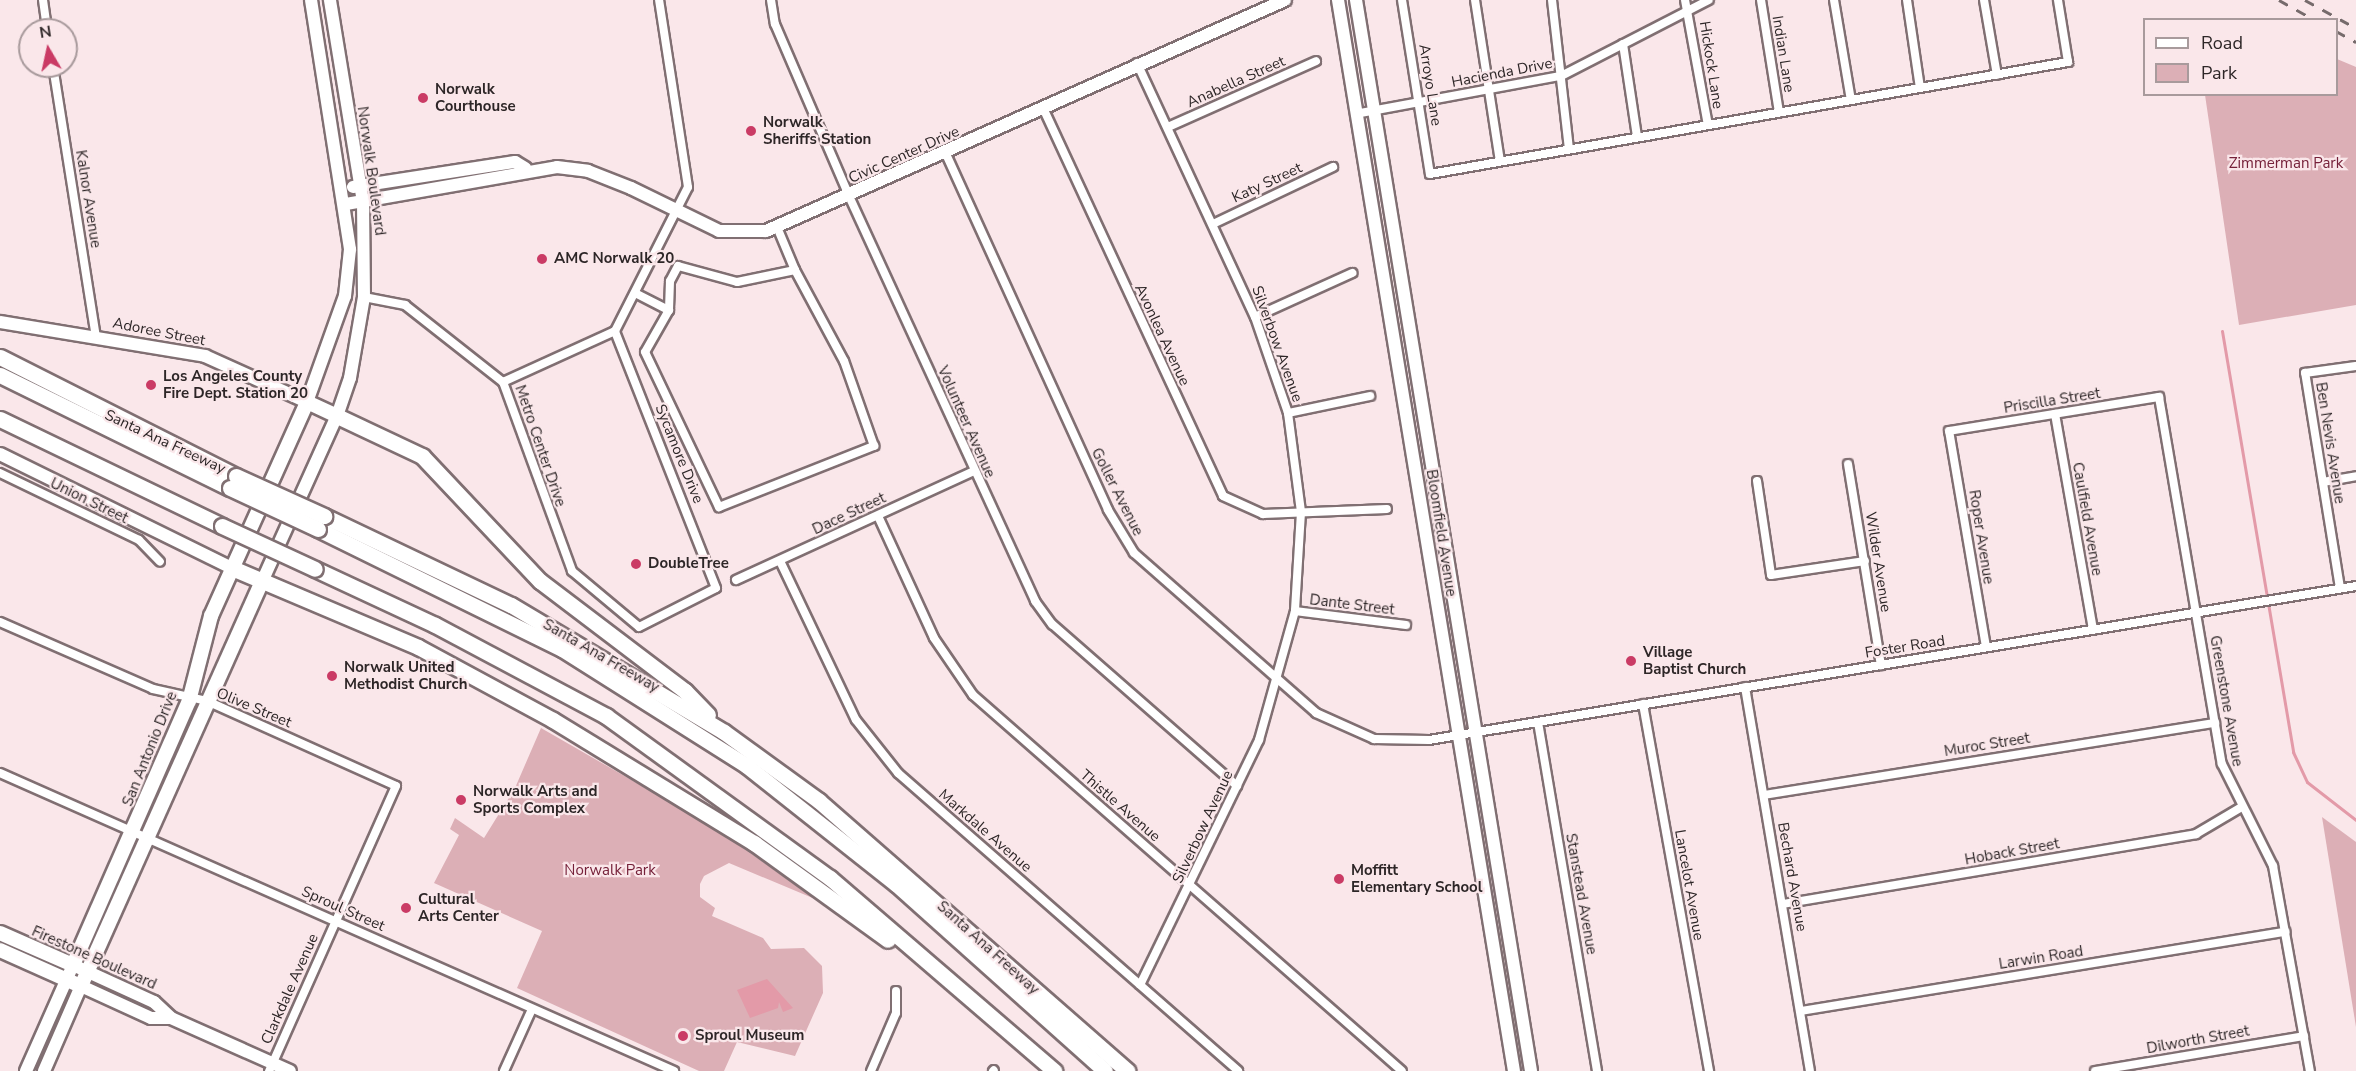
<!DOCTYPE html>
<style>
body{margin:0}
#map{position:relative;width:2356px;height:1071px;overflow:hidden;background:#fae7ea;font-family:"Nunito Sans",sans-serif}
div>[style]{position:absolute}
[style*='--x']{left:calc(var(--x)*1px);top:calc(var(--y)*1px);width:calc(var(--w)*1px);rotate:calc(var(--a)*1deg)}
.green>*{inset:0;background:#dcafb6}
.water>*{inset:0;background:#e39aa8}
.stream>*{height:3px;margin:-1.5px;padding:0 1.5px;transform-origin:1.5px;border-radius:1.5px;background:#e39aa8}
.roads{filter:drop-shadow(2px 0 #806f72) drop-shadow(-2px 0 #806f72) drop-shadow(0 2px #806f72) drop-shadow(0 -2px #806f72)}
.street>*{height:8px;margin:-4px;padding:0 4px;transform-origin:4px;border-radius:4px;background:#fff}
.secondary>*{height:12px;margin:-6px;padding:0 6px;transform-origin:6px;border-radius:6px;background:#fff}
.primary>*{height:14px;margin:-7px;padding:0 7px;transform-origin:7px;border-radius:7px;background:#fff}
.highway>*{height:15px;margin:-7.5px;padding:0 7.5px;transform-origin:7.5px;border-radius:7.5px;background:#fff}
.rail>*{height:3px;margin-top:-1.5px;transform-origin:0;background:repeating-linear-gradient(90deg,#766b6c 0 10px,transparent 0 20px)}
.bridges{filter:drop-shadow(2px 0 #806f72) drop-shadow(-2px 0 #806f72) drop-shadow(0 2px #806f72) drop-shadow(0 -2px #806f72)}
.highway-bridge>*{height:15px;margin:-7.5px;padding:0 7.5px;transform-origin:7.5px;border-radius:7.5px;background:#fff}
.dots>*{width:16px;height:16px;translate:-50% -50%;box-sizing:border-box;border:3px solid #fae7ea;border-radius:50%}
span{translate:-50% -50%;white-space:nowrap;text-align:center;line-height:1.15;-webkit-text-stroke:4.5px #fae7ea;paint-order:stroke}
.street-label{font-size:15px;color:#2d2627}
.poi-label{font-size:15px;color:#2d2627;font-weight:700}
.left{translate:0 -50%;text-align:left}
.park-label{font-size:15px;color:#752039}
.legend{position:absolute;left:2143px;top:18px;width:195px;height:78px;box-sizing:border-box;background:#fae7ea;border:2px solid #a89a9c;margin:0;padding:8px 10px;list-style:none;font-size:18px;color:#2d2627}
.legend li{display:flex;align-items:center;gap:12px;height:30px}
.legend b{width:30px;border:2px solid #a89a9c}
.north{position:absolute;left:18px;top:18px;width:60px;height:60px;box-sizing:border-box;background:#fae7ea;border:2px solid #a89a9c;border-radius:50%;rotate:351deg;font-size:16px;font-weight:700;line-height:24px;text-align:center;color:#2d2627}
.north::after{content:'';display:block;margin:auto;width:21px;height:27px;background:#ca3b65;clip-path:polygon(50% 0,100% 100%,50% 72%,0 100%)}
</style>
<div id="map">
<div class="green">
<i style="clip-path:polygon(2337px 59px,2356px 67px,2356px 305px,2239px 325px,2205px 95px,2336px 94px)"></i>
<i style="clip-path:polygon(541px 728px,715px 828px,815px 899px,729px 863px,704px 876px,700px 884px,700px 897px,715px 908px,712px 916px,763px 938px,771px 949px,804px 948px,822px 966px,823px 993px,795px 1056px,737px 1042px,724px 1071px,699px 1071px,517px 988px,542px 931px,434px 883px,459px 835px,450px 829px,455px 818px,484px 838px,515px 788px)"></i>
<i style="clip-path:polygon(2322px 817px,2356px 842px,2356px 1027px)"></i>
</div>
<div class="water">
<i style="clip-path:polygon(767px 979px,793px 1008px,783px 1012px,779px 1002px,778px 1008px,750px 1018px,737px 990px)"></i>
</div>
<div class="stream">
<i style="--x:2222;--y:331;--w:427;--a:80.4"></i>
<i style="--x:2293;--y:752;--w:33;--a:65"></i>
<i style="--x:2307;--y:782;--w:62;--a:37.8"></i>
</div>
<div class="roads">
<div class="street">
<i style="--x:43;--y:0;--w:30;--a:82"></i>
<i style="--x:771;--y:0;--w:24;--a:81"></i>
<i style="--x:775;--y:24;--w:187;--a:66.7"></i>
<i style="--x:849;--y:196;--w:446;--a:65.3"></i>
<i style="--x:1035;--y:601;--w:29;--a:54"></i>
<i style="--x:1052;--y:624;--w:246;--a:41.2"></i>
<i style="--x:1402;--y:0;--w:176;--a:80.9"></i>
<i style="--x:1430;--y:174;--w:648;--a:-9.96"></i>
<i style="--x:2068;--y:62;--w:63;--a:-99.2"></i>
<i style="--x:1475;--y:0;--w:163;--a:81.2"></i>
<i style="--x:1552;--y:0;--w:150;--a:83.5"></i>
<i style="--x:1685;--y:0;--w:127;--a:79.6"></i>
<i style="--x:1761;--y:0;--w:114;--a:80.9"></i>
<i style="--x:1834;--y:0;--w:101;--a:80.4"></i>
<i style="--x:1907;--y:0;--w:89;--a:81.6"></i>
<i style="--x:1984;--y:0;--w:76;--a:80.2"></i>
<i style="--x:1623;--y:44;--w:94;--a:81.4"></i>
<i style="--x:1137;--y:63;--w:280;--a:65.1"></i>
<i style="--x:1255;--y:317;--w:102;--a:71"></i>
<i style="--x:1288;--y:413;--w:100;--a:82.5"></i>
<i style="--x:1301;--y:512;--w:99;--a:93.5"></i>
<i style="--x:1295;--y:611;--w:134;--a:105.6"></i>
<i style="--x:1259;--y:740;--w:272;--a:115.9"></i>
<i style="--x:53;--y:66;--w:274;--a:81"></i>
<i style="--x:1044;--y:110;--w:425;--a:65.1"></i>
<i style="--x:1223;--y:496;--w:44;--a:24.2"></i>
<i style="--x:1263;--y:514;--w:124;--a:-2.3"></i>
<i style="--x:1355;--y:114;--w:209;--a:-10.5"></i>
<i style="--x:1561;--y:76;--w:166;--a:-27.2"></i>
<i style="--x:1168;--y:127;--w:162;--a:-24"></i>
<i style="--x:946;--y:154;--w:391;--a:65.5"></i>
<i style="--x:1108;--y:510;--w:50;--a:58.8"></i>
<i style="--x:1134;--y:553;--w:242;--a:41.3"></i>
<i style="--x:1316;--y:713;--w:64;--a:24.1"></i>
<i style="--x:1374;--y:739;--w:55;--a:1"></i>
<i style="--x:1429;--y:740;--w:940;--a:-9.43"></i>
<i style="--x:1213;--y:224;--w:133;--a:-25.4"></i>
<i style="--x:777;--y:227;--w:47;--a:67.3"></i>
<i style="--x:637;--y:294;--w:36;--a:27"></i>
<i style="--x:669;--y:310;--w:48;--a:119.7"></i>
<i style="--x:645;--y:352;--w:172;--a:64.5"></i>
<i style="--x:719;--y:507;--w:167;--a:-21.5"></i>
<i style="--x:874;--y:446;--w:90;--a:-109.4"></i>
<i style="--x:844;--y:361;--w:103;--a:-118.3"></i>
<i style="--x:795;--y:270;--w:59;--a:168.3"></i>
<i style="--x:737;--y:282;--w:61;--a:-164.8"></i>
<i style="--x:678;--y:266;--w:17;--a:118"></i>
<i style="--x:670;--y:281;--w:29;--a:92"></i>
<i style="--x:364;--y:297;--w:42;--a:11"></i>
<i style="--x:405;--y:305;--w:125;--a:38.2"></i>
<i style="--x:503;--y:382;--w:201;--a:69.9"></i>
<i style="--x:572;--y:571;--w:87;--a:39.9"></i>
<i style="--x:639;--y:627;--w:86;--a:-26.9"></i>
<i style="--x:716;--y:588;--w:276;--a:-111.5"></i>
<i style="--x:1255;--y:317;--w:107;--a:-24.4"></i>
<i style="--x:503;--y:382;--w:123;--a:-24.5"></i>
<i style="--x:615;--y:331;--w:161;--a:-63.1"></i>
<i style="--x:688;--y:187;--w:189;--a:-98.8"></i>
<i style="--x:1288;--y:413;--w:84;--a:-11.7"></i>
<i style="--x:2055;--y:414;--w:219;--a:80"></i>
<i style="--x:1848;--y:464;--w:204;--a:80.7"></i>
<i style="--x:0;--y:473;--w:154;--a:25.7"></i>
<i style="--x:139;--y:540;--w:30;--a:46"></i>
<i style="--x:1757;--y:481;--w:95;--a:81.5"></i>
<i style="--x:1771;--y:575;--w:95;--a:-8.5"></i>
<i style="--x:2323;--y:482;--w:34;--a:-10"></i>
<i style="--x:878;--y:516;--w:134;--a:65.3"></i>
<i style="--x:934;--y:638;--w:69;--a:55.6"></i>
<i style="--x:973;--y:695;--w:570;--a:41.23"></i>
<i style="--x:780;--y:561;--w:176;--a:64.5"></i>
<i style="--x:856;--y:720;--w:68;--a:51.6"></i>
<i style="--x:898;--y:773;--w:452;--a:41.2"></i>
<i style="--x:736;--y:580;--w:262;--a:-24.6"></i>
<i style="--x:2340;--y:588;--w:218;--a:-99.2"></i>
<i style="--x:2305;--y:373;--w:51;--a:-7.8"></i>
<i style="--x:1295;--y:611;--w:112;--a:7.2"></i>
<i style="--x:0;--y:622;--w:167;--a:23.6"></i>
<i style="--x:153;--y:689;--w:55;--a:12.5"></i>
<i style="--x:207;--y:701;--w:207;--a:24.2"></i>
<i style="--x:396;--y:786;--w:312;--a:114"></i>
<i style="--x:1986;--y:647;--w:219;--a:-99.7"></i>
<i style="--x:1949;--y:431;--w:213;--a:-9.2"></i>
<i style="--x:2159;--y:397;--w:372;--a:80.3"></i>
<i style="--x:2222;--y:764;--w:114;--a:63.4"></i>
<i style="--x:2273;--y:866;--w:208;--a:79.8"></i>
<i style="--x:1745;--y:687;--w:389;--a:80.4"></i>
<i style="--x:1643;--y:704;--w:373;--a:79.8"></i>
<i style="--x:1538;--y:722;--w:354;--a:80.4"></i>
<i style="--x:0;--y:773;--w:737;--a:23.85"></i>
<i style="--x:1764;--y:795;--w:457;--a:-9.1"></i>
<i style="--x:1783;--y:904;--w:419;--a:-9.6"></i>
<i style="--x:2196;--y:834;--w:51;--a:-30.6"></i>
<i style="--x:1801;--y:1011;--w:491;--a:-9.3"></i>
<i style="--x:504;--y:1071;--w:68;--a:-65.7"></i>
<i style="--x:871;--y:1071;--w:63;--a:-66.7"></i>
<i style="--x:896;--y:1013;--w:22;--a:-90"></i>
<i style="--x:993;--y:1071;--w:1;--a:-45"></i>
<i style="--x:2095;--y:1071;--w:212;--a:-9.5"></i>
</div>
<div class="secondary">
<i style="--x:1338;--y:0;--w:1085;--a:80.67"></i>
<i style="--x:1356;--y:0;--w:1085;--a:80.72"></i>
<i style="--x:353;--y:187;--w:164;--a:-8.8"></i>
<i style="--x:515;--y:162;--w:12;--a:31"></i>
<i style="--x:346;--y:204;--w:214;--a:-9.9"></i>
<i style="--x:557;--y:167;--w:31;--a:7"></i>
<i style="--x:588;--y:171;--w:46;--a:21.6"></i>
<i style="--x:631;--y:188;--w:98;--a:26"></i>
<i style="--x:719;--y:231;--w:47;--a:0"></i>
<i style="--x:766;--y:231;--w:568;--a:-23.99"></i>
<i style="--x:0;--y:322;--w:208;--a:9.4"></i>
<i style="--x:205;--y:356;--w:112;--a:24.3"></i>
<i style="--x:307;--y:402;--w:113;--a:-70.3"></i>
<i style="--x:345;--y:296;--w:47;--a:-83.9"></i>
<i style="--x:350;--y:249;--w:252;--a:-98.9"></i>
<i style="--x:0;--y:454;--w:258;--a:26.2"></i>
<i style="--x:261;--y:584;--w:184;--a:-65.7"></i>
<i style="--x:337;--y:416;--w:40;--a:-71.1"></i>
<i style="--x:350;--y:378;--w:82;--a:-80.2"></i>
<i style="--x:364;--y:297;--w:95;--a:-90.6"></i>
<i style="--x:363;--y:202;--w:205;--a:-99.3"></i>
<i style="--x:26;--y:1071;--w:116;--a:-66.1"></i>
<i style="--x:73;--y:965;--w:89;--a:24.6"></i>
<i style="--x:154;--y:1002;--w:23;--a:43"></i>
<i style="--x:171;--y:1018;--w:130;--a:24"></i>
<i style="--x:44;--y:1071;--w:93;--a:-66.5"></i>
<i style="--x:81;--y:986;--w:77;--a:24.6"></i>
<i style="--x:151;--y:1018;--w:20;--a:0"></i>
</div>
<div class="primary">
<i style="--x:0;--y:933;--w:80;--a:23.7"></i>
<i style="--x:73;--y:965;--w:288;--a:-66.3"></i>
<i style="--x:189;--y:701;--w:88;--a:-75.5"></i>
<i style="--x:211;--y:616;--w:235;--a:-65.8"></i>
<i style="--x:307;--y:402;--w:33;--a:25"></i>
<i style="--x:0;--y:950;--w:89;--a:24"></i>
<i style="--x:81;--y:986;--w:440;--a:-65.9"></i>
</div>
<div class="highway">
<i style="--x:0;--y:357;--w:264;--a:26.8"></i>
<i style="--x:0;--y:375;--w:256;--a:26.2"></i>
<i style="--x:337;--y:416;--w:94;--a:25.2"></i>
<i style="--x:422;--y:456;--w:172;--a:46.7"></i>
<i style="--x:540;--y:581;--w:182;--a:37.2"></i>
<i style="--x:685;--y:691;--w:33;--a:46"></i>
<i style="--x:0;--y:419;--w:246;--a:25.7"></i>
<i style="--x:324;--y:516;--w:207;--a:25.5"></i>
<i style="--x:511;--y:605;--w:248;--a:30.8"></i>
<i style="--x:724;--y:732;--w:117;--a:36"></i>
<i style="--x:819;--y:801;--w:410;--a:41.2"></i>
<i style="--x:318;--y:529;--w:272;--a:26.2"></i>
<i style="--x:562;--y:649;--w:219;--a:32.3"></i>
<i style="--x:747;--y:766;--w:190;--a:38.4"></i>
<i style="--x:896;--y:884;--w:280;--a:41.8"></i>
<i style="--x:232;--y:568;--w:202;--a:23"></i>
<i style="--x:418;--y:647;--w:153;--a:28.4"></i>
<i style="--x:553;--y:720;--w:236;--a:31.5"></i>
<i style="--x:754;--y:843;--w:165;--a:35.9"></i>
<i style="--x:315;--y:569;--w:132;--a:25"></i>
<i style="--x:435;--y:625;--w:194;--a:28"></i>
<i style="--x:606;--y:716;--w:276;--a:35.9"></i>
<i style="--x:830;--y:878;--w:296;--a:40.7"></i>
</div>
</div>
<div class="rail">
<i style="--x:2279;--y:0;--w:41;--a:29.1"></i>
<i style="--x:2305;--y:0;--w:58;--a:28.8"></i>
<i style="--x:2336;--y:31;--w:23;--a:29"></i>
</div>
<div class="bridges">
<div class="highway-bridge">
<i style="--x:236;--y:476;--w:97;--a:24.4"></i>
<i style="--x:230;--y:488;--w:97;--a:25"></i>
<i style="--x:222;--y:526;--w:102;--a:24.8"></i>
</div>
</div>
<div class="dots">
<i style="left:423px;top:98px;background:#ca3b65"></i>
<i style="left:751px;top:131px;background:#ca3b65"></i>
<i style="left:542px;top:259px;background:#ca3b65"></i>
<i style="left:151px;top:385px;background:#ca3b65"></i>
<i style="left:636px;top:564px;background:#ca3b65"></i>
<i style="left:1631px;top:661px;background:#ca3b65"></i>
<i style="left:332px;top:676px;background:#ca3b65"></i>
<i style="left:461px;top:800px;background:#ca3b65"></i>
<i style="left:1339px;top:879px;background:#ca3b65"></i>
<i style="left:406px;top:908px;background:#ca3b65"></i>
<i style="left:683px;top:1036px;background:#ca3b65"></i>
</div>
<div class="street-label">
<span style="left:1783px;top:54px;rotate:81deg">Indian Lane</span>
<span style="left:1711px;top:65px;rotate:81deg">Hickock Lane</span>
<span style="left:1502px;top:73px;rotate:-11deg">Hacienda Drive</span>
<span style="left:1236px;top:82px;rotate:-24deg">Anabella Street</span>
<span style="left:1430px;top:85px;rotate:81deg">Arroyo Lane</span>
<span style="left:904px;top:155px;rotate:-24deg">Civic Center Drive</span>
<span style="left:371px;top:171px;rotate:82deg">Norwalk Boulevard</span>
<span style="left:1267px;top:183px;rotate:-25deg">Katy Street</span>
<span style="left:88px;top:199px;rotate:81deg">Kalnor Avenue</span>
<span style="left:159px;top:332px;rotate:11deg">Adoree Street</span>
<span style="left:1162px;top:335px;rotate:65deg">Avonlea Avenue</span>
<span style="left:1277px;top:344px;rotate:70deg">Silverbow Avenue</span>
<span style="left:2052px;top:401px;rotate:-9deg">Priscilla Street</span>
<span style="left:966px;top:422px;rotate:66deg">Volunteer Avenue</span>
<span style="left:165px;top:442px;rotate:25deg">Santa Ana Freeway</span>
<span style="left:2330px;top:443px;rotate:81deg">Ben Nevis Avenue</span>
<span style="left:540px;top:446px;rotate:71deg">Metro Center Drive</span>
<span style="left:679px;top:454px;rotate:68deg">Sycamore Drive</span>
<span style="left:1117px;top:492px;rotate:63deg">Goller Avenue</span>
<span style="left:89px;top:501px;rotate:26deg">Union Street</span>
<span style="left:849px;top:514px;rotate:-25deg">Dace Street</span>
<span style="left:2087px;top:519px;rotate:80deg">Caulfield Avenue</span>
<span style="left:1441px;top:533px;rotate:81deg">Bloomfield Avenue</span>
<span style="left:1981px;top:537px;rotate:81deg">Roper Avenue</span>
<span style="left:1878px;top:562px;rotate:81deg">Wilder Avenue</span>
<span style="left:1352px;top:605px;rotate:7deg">Dante Street</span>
<span style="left:1905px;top:647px;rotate:-9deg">Foster Road</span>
<span style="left:601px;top:656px;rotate:30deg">Santa Ana Freeway</span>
<span style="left:2226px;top:701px;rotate:80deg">Greenstone Avenue</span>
<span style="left:254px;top:708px;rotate:23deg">Olive Street</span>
<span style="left:1987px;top:745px;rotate:-9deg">Muroc Street</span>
<span style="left:150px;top:749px;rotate:-68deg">San Antonio Drive</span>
<span style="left:1120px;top:806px;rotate:41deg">Thistle Avenue</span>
<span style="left:1203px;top:827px;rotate:-65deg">Silverbow Avenue</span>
<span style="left:985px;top:831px;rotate:41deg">Markdale Avenue</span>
<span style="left:2012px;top:852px;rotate:-10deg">Hoback Street</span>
<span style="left:1792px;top:877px;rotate:80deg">Bechard Avenue</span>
<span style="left:1689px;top:885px;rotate:80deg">Lancelot Avenue</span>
<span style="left:1581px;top:894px;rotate:80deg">Stanstead Avenue</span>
<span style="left:343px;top:909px;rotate:24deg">Sproul Street</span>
<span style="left:988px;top:948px;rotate:42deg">Santa Ana Freeway</span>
<span style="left:94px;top:958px;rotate:24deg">Firestone Boulevard</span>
<span style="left:2041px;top:958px;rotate:-9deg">Larwin Road</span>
<span style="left:290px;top:989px;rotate:-66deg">Clarkdale Avenue</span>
<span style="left:2198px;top:1040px;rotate:-10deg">Dilworth Street</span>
</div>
<div class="poi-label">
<span class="left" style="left:435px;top:98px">Norwalk<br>Courthouse</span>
<span class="left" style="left:763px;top:131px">Norwalk<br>Sheriffs Station</span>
<span class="left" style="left:554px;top:259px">AMC Norwalk 20</span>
<span class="left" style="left:163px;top:385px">Los Angeles County<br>Fire Dept. Station 20</span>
<span class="left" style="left:648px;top:564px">DoubleTree</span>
<span class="left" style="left:1643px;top:661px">Village<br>Baptist Church</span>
<span class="left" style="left:344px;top:676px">Norwalk United<br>Methodist Church</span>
<span class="left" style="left:473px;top:800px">Norwalk Arts and<br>Sports Complex</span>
<span class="left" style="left:1351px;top:879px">Moffitt<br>Elementary School</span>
<span class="left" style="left:418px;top:908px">Cultural<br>Arts Center</span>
<span class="left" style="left:695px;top:1036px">Sproul Museum</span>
</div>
<div class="park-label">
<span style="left:2286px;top:164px">Zimmerman Park</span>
<span style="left:610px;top:871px">Norwalk Park</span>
</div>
<ul class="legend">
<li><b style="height:8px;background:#fff"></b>Road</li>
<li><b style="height:16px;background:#dcafb6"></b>Park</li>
</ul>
<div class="north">N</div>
</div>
